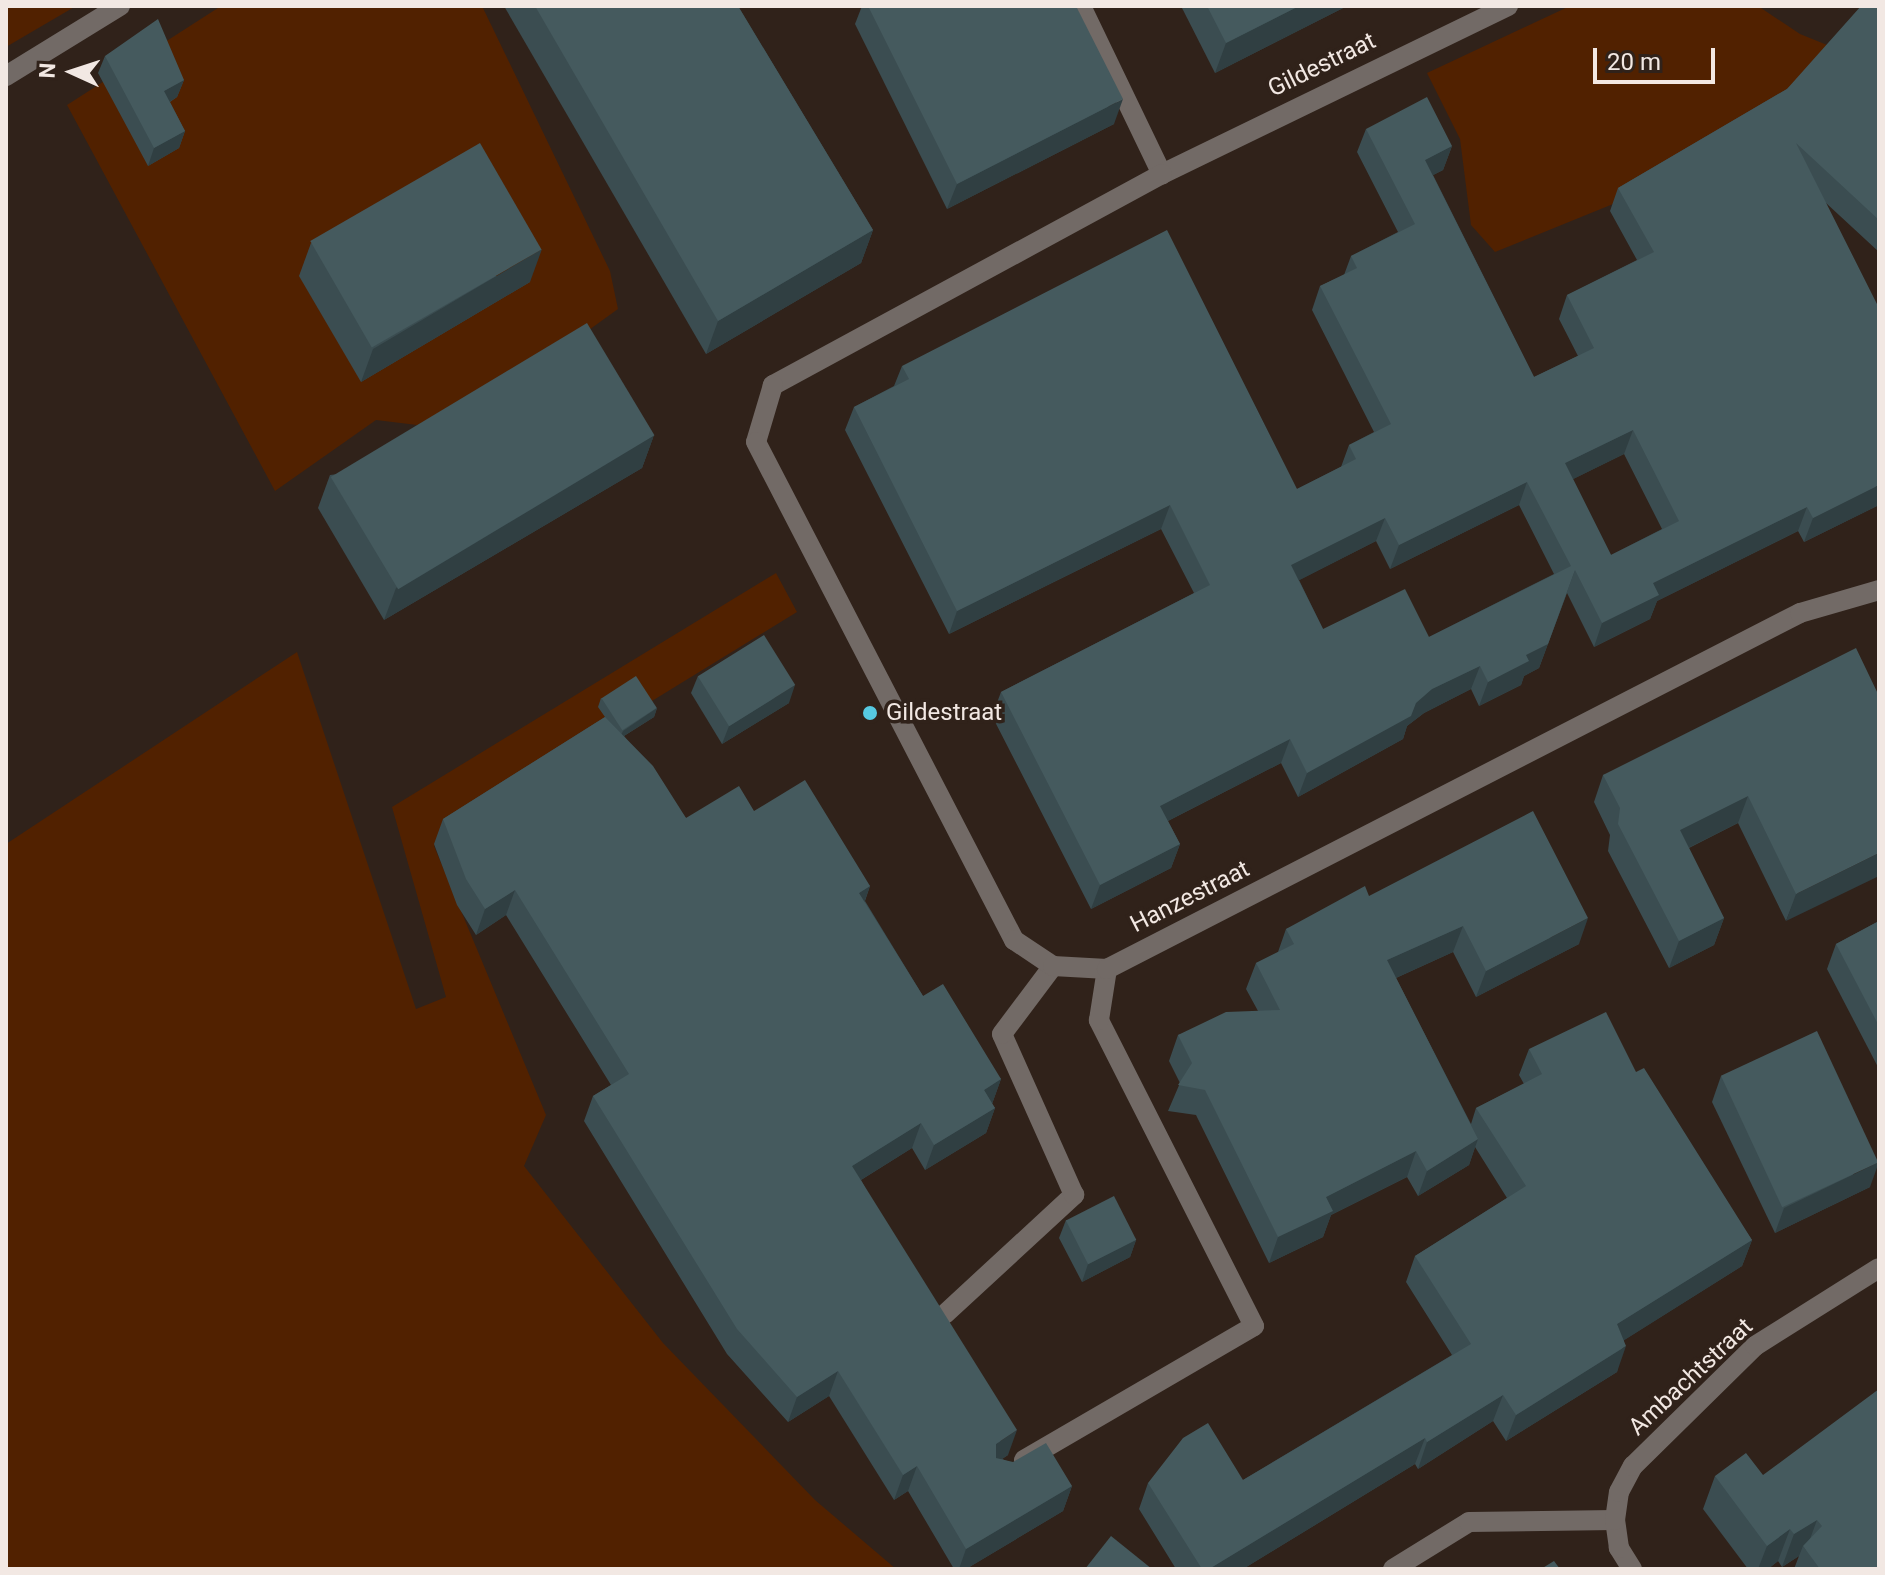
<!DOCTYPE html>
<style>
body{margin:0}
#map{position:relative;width:1885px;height:1575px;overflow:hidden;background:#30221a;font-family:Roboto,sans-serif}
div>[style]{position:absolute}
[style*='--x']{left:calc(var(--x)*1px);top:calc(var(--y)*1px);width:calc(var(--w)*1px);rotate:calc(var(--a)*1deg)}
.green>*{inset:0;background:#512100}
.service>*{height:20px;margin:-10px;padding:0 10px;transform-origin:10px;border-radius:10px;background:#726a66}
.minor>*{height:20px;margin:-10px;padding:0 10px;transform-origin:10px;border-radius:10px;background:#726a66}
.wall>*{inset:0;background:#3b4d51}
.shaded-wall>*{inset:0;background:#303f42}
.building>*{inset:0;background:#455a5e;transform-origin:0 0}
.dots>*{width:22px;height:22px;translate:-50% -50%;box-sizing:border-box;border:4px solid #30221a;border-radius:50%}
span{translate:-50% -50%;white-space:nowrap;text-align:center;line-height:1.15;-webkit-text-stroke:7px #30221a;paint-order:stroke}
.street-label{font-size:24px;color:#f2e8e3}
.poi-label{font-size:24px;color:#f2e8e3}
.left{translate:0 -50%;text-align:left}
.frame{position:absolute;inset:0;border:8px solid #f2e8e3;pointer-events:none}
.north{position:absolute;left:32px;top:32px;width:80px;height:80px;-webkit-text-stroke:6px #30221a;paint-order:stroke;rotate:273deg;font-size:22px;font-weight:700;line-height:32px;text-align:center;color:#f2e8e3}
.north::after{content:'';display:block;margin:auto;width:28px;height:36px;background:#f2e8e3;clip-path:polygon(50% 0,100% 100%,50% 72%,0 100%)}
.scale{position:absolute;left:1593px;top:48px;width:122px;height:36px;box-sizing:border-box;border:4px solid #f2e8e3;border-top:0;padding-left:10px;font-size:24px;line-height:28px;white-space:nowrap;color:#f2e8e3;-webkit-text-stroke:6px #30221a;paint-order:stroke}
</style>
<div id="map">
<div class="green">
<i style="clip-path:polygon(6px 6px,76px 6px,6px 47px)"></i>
<i style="clip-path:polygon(221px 6px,482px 6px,610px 271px,618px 309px,521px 379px,417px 425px,376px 420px,275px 491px,67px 105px)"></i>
<i style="clip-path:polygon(1570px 6px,1758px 6px,1800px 34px,1837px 49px,1789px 101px,1618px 202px,1495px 252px,1471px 225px,1460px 139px,1427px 73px)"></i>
<i style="clip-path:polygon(776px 573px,797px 612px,590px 739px,434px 846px,546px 1115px,524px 1166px,663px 1343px,815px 1500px,896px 1569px,6px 1569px,6px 844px,297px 652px,416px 1009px,446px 997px,392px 807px)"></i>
</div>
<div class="service">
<i style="--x:945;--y:1314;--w:176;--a:-42.7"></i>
<i style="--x:1074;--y:1195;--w:176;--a:-114.1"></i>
<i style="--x:1002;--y:1034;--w:85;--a:-53.1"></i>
<i style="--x:1024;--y:1460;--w:266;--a:-30.2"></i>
<i style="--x:1254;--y:1326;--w:343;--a:-116.9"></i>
<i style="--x:1099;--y:1020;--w:52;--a:-81.1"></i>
</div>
<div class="minor">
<i style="--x:1081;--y:6;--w:187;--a:64.3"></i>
<i style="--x:1508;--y:6;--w:385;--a:154.1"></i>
<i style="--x:1162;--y:174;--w:443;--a:151.5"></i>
<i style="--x:773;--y:385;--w:59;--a:106.6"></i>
<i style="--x:756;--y:442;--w:561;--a:62.61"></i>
<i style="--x:1014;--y:940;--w:47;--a:33.7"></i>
<i style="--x:1053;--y:966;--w:54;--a:3.2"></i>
<i style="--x:1107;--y:969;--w:779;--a:-27.19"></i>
<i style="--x:1800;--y:613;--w:82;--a:-16.2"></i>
<i style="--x:6;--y:76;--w:134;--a:-31.6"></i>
<i style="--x:1393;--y:1569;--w:89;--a:-31.7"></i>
<i style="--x:1469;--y:1522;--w:146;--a:-0.8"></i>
<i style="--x:1632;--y:1569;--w:25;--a:-122"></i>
<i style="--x:1619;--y:1548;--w:28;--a:-98"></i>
<i style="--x:1615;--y:1520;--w:28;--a:-82"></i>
<i style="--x:1619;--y:1492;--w:30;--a:-62"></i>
<i style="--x:1633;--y:1466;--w:171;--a:-44.5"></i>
<i style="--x:1755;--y:1346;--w:146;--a:-32.2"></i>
</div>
<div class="wall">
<i style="clip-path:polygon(504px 6px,738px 6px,873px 230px,861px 263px,706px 354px)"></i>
<i style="clip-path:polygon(862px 6px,1076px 6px,1114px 124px,947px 209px,855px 24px)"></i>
<i style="clip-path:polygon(1181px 6px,1347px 6px,1215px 73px)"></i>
<i style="clip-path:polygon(evenodd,1879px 6px,1879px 252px,1826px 203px,1879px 505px,1804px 542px,1798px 531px,1657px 601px,1650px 619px,1594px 647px,1567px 593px,1539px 668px,1524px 676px,1521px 685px,1479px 706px,1471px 689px,1424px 713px,1407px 726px,1403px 739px,1298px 797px,1281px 763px,1168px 821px,1180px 844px,1171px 868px,1091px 909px,992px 716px,1001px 692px,1194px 593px,1161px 529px,949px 634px,845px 430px,854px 407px,894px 386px,902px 366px,1297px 489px,1341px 467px,1349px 445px,1374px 432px,1312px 310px,1320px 286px,1344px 275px,1351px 256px,1398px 232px,1357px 152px,1366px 129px,1452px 146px,1443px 170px,1433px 175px,1534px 377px,1578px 356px,1559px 319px,1567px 295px,1637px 260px,1610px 211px,1618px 188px,1787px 89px,1879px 6px,1624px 454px,1662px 529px,1611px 555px,1573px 479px,1624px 454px,1879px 6px,1519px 505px,1554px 574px,1429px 637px,1323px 629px,1299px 580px,1376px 541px,1390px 569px,1519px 505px)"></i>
<i style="clip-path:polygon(105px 56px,184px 80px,177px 97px,170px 102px,185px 131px,179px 148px,148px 166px,98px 73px)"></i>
<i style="clip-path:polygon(311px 243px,530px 282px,361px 382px,299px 276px)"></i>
<i style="clip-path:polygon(654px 435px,642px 468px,384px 620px,318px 508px,330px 475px)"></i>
<i style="clip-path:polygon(698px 676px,789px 703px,722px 744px,691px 693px)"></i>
<i style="clip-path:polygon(1879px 696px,1786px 921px,1738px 823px,1689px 848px,1724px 918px,1714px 945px,1669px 968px,1608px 851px,1610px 835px,1594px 802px,1603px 775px)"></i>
<i style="clip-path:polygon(601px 698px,657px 708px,654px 717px,624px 736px,686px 818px,754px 811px,870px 886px,865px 901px,923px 996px,1001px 1079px,992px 1104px,995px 1108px,986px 1133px,925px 1170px,912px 1148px,861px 1180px,1008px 1455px,1002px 1459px,1072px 1486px,1063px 1511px,966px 1569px,954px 1569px,908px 1491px,894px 1500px,829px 1396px,788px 1422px,727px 1354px,584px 1121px,593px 1096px,611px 1085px,506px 915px,476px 935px,457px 905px,434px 844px,443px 819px,605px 717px,598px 707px)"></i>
<i style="clip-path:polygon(1369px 896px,1579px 944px,1476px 997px,1453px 952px,1396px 978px,1471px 1124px,1476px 1108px,1524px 1084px,1519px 1075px,1529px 1049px,1636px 1072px,1752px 1240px,1742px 1266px,1624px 1340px,1617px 1372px,1506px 1441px,1493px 1421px,1418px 1469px,1415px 1464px,1243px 1569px,1176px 1569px,1139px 1509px,1148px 1483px,1243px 1480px,1452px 1355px,1406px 1282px,1415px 1256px,1507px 1198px,1475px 1147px,1469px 1165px,1418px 1196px,1407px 1177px,1331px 1215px,1323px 1237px,1269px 1263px,1196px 1115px,1168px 1111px,1180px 1083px,1169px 1061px,1178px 1035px,1258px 1011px,1246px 989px,1256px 963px,1278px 952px,1286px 929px)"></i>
<i style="clip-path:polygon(1879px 921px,1879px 1069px,1827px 969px,1836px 944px)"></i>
<i style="clip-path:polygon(1721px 1076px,1870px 1187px,1775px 1233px,1712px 1102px)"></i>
<i style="clip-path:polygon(1066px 1220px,1136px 1240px,1130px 1257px,1082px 1282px,1059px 1238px)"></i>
<i style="clip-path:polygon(1763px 1475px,1879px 1569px,1794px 1569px,1799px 1556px,1782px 1567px,1778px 1561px,1768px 1569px,1748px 1569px,1703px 1509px,1715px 1476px)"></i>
</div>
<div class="shaded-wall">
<i style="clip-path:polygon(1299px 6px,1347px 6px,1215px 73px,1226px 43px)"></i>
<i style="clip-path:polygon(184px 80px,177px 97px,158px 109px,164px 91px)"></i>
<i style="clip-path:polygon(1123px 99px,1114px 124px,947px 209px,957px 184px)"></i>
<i style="clip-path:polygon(185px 131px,179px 148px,148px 166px,154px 148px)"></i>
<i style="clip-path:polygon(1452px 146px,1443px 170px,1416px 184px,1425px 160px)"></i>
<i style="clip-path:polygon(873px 230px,861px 263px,706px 354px,718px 321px)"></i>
<i style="clip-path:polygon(542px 249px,530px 282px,361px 382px,373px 349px)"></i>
<i style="clip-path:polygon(1633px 430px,1624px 454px,1557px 487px,1565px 463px)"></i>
<i style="clip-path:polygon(654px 435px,642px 468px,384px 620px,396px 588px)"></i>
<i style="clip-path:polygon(1527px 482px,1519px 505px,1390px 569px,1399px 545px)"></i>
<i style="clip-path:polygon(1879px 485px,1879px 505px,1804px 542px,1813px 518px)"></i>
<i style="clip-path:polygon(1170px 505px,1161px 529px,949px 634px,957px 611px)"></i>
<i style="clip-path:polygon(1807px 507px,1798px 531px,1657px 601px,1650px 619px,1594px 647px,1602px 623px,1653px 583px)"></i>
<i style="clip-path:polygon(1385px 518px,1376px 541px,1282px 589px,1291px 565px)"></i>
<i style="clip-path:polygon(1575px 570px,1539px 668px,1524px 676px,1521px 685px,1479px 706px,1488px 682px,1526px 655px)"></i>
<i style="clip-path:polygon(1480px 666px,1471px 689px,1424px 713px,1407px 726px,1403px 739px,1298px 797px,1307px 773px,1432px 689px)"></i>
<i style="clip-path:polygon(795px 685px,789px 703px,722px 744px,729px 726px)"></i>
<i style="clip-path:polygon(657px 708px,654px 717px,619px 739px,623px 731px)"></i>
<i style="clip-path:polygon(1290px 739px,1281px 763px,1152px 829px,1160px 806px)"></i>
<i style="clip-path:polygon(1748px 796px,1738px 823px,1670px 857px,1680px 830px)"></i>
<i style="clip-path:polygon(1180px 844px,1171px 868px,1091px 909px,1100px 885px)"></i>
<i style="clip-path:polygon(1879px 853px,1879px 876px,1786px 921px,1796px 894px)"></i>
<i style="clip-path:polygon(870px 886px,861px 911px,859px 893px)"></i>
<i style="clip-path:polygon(515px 890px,506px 915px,476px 935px,485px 909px)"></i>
<i style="clip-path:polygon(1588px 918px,1579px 944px,1476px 997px,1486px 971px)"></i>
<i style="clip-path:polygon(1724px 918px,1714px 945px,1669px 968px,1679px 941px)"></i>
<i style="clip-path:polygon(1463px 926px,1453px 952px,1378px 986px,1387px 960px)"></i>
<i style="clip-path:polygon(1001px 1079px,992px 1104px,984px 1090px)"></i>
<i style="clip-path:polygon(995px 1108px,986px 1133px,925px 1170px,934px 1145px)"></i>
<i style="clip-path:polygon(921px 1123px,912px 1148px,843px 1191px,852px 1166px)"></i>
<i style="clip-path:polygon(1478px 1139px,1469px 1165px,1418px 1196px,1427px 1171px)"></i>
<i style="clip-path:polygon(1416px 1151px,1407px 1177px,1331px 1215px,1323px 1237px,1269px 1263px,1278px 1237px,1326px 1197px)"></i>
<i style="clip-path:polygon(1879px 1162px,1870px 1187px,1775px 1233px,1784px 1208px)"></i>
<i style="clip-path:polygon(1136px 1240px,1130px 1257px,1082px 1282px,1088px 1264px)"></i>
<i style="clip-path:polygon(1752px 1240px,1742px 1266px,1607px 1351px,1617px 1324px)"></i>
<i style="clip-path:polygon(1626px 1346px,1617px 1372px,1506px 1441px,1516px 1415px)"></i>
<i style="clip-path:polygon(838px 1371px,829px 1396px,788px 1422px,797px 1397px)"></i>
<i style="clip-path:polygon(1503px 1395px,1493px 1421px,1418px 1469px,1427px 1442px)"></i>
<i style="clip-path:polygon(1017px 1430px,1008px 1455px,987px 1469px,996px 1444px)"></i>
<i style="clip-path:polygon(1425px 1438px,1415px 1464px,1243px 1569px,1209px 1569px)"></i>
<i style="clip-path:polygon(917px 1466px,908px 1491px,894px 1500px,903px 1475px)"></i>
<i style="clip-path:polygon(1072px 1486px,1063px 1511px,966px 1569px,959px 1569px,966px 1549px)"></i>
<i style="clip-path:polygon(1817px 1520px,1806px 1550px,1803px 1546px,1799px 1556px,1782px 1567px,1794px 1534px)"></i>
<i style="clip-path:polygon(1790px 1529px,1778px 1561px,1768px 1569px,1758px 1569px,1767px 1546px)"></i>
</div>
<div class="building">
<i style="clip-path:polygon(535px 6px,738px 6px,873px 230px,718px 321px)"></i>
<i style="clip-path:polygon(868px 6px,1076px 6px,1123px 99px,957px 184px)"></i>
<i style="clip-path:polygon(1207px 6px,1299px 6px,1226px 43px)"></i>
<i style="clip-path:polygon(evenodd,1861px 6px,1879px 6px,1879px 220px,1796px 143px,1879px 308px,1879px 485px,1813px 518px,1807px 507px,1653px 583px,1659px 595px,1602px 623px,1575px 570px,1548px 644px,1526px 655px,1529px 661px,1488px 682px,1480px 666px,1432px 689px,1416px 703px,1411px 716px,1307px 773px,1290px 739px,1160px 806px,1180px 844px,1100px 885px,1001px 692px,1210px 585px,1170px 505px,957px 611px,854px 407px,909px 379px,902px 366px,1167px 230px,1297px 489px,1356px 459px,1349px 445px,1391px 424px,1320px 286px,1357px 268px,1351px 256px,1415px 224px,1366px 129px,1427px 97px,1452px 146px,1425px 160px,1534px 377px,1594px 348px,1567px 295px,1654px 252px,1618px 188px,1787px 89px,1861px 6px,1633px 430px,1679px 521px,1611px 555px,1565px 463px,1633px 430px,1861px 6px,1527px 482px,1571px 566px,1429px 637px,1405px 589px,1323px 629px,1291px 565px,1385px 518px,1399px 545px,1527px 482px)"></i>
<i style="clip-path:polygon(158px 19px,184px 80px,164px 91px,185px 131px,154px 148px,105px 56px)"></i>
<i style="left:480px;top:143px;width:123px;height:196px;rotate:60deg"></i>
<i style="left:587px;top:323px;width:131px;height:299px;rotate:59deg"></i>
<i style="left:764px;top:635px;width:59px;height:78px;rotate:58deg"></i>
<i style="clip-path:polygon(1856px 648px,1879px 696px,1879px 853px,1796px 894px,1748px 796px,1680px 830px,1724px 918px,1679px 941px,1618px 824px,1620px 808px,1603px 775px)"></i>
<i style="left:636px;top:676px;width:38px;height:41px;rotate:57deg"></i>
<i style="clip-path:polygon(605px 717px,653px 766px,686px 818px,739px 786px,754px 811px,805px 780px,870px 886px,859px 893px,923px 996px,943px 984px,1001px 1079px,984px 1090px,995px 1108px,934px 1145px,921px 1123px,852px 1166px,1017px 1430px,996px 1444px,996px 1458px,1013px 1462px,1046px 1443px,1072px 1486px,966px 1549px,917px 1466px,903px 1475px,838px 1371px,797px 1397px,737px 1329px,593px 1096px,629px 1074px,515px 890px,485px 909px,466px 879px,443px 819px)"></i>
<i style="clip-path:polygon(1533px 811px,1588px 918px,1486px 971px,1463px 926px,1387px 960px,1478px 1139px,1427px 1171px,1416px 1151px,1326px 1197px,1333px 1211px,1278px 1237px,1205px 1090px,1178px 1085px,1192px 1063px,1178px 1035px,1226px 1012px,1280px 1010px,1256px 963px,1294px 944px,1286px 929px,1365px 886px,1369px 896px)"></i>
<i style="clip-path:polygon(1879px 921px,1879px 1026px,1836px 944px)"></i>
<i style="clip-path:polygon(1606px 1012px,1636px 1072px,1644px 1068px,1752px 1240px,1617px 1324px,1626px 1346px,1516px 1415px,1503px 1395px,1427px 1442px,1425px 1438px,1209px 1569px,1202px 1569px,1148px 1483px,1183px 1438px,1208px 1423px,1243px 1480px,1471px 1344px,1415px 1256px,1526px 1186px,1476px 1108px,1542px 1074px,1529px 1049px)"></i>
<i style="left:1817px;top:1031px;width:145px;height:106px;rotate:65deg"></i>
<i style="left:1114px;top:1196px;width:49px;height:54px;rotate:63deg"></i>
<i style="clip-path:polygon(1879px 1389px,1879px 1569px,1820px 1569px,1803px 1546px,1822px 1526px,1817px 1520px,1794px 1534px,1790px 1529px,1767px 1546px,1715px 1476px,1746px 1453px,1763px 1475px)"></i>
<i style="clip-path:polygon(1111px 1536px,1152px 1569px,1085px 1569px)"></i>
<i style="clip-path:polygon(1554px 1561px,1560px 1569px,1541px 1569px)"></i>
</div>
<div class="dots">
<i style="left:870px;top:713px;background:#56c9e1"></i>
</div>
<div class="street-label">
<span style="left:1322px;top:65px;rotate:-26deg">Gildestraat</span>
<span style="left:1190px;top:897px;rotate:-27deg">Hanzestraat</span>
<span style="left:1691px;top:1377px;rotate:-43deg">Ambachtstraat</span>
</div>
<div class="poi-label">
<span class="left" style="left:886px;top:713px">Gildestraat</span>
</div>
<div class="frame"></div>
<div class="north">N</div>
<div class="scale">20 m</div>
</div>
